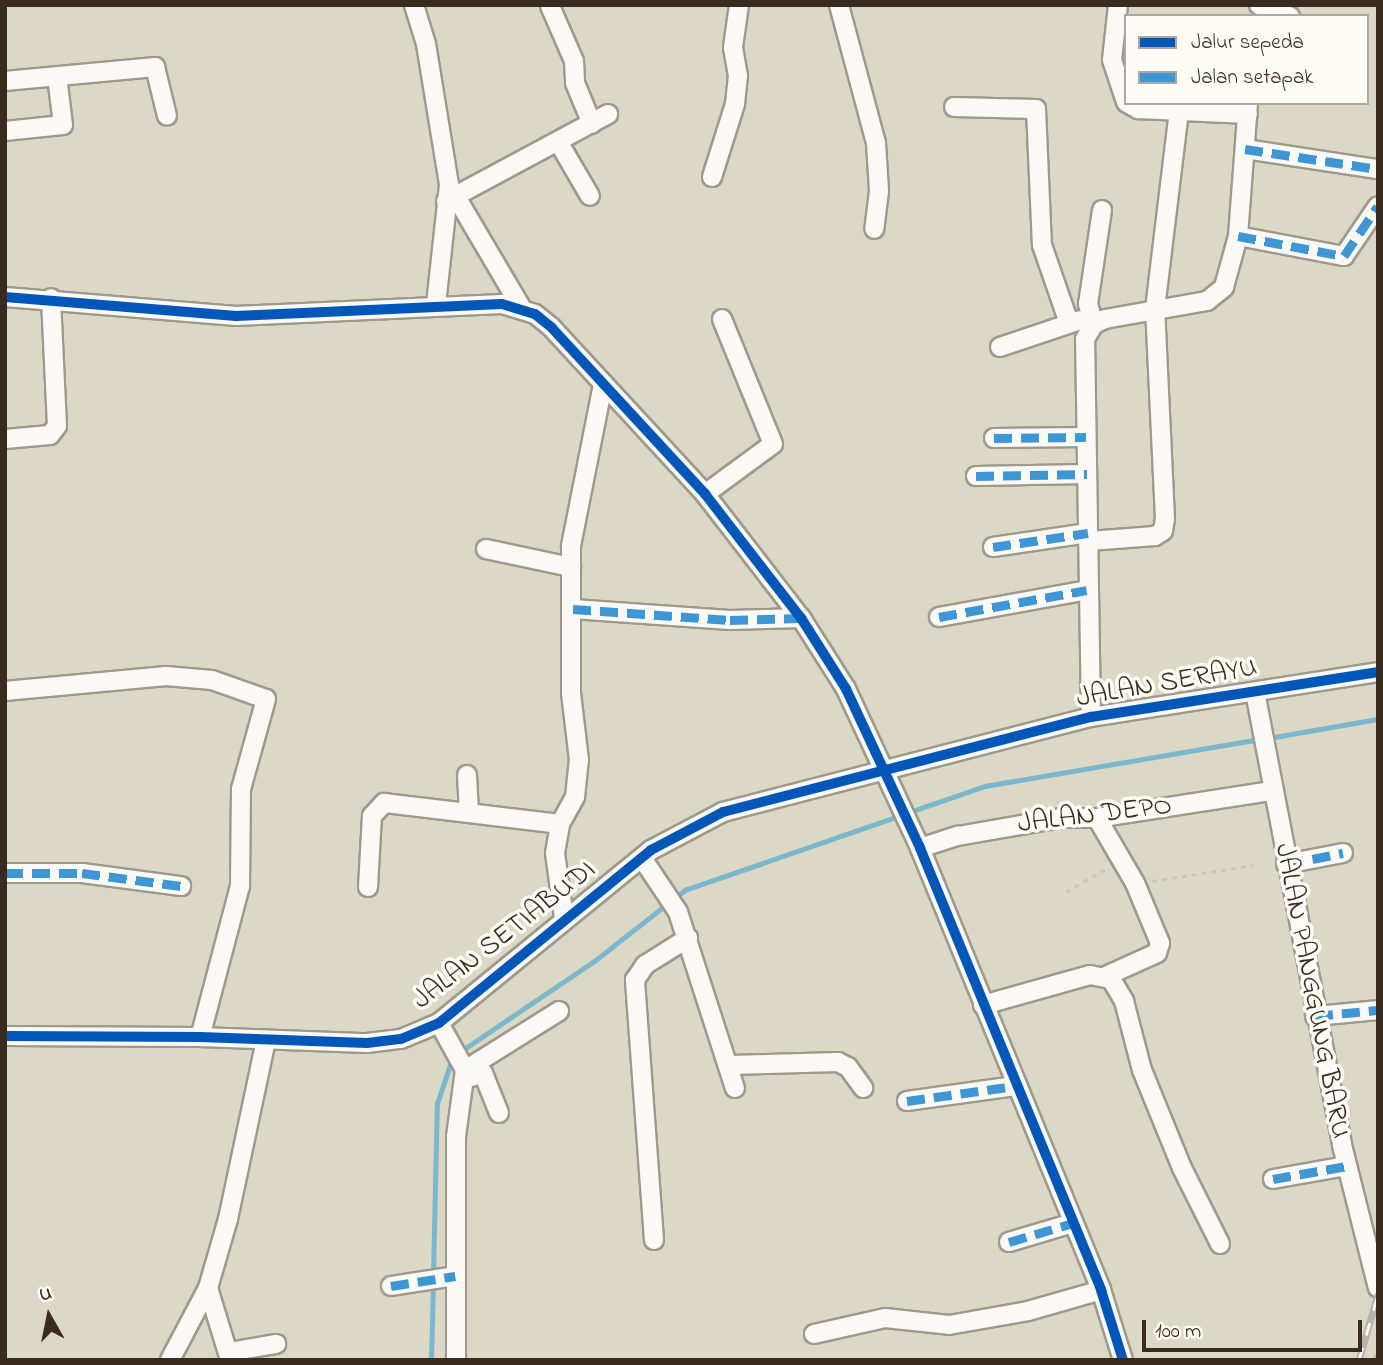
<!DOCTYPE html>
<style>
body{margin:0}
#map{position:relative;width:1383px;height:1365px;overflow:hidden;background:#dbd8c5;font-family:"Indie Flower",sans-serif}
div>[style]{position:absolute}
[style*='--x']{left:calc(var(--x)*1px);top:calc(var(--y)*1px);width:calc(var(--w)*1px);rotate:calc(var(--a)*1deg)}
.stream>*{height:4.5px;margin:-2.25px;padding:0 2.25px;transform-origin:2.25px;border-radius:2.25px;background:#7bb8cd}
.path>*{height:2.5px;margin-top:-1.25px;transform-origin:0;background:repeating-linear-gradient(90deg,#c7c5c0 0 5px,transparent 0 10px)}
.roads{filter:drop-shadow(2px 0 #9d9a8d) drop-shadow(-2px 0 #9d9a8d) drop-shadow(0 2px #9d9a8d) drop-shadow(0 -2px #9d9a8d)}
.minor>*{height:18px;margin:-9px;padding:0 9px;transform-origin:9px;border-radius:9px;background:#faf9f6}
.rail>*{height:7px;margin-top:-3.5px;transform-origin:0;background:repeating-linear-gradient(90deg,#fdfcf7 0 13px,#b4b2ad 0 26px);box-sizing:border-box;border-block:2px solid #b4b2ad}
.quiet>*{height:9px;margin-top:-4.5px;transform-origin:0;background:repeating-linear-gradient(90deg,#3e96d5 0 18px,transparent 0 27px)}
.cycleway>*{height:10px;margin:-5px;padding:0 5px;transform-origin:5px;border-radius:5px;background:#0057b8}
span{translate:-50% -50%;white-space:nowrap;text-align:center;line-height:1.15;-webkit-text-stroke:7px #fdfcf7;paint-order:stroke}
.street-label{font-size:28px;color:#3b2a1e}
.frame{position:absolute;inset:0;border:7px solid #3b2a1e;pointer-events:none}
.legend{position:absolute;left:1124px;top:14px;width:245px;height:91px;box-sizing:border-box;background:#fdfcf7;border:2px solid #afa8a0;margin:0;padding:9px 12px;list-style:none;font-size:21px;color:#3b2a1e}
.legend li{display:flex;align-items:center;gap:14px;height:35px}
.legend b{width:35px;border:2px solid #afa8a0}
.north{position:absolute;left:14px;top:1281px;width:70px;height:70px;-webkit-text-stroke:5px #fdfcf7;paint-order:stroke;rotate:351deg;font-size:19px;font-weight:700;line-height:28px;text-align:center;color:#3b2a1e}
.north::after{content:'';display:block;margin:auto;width:24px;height:32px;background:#3b2a1e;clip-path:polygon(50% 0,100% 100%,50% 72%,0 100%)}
.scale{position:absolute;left:1142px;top:1320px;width:220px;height:32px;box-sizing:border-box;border:4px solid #3b2a1e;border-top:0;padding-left:9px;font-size:21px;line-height:24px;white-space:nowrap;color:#3b2a1e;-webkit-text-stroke:5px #fdfcf7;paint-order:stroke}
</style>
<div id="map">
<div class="stream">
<i style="--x:1269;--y:738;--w:111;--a:-9.9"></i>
<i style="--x:907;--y:813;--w:83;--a:-19.1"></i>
<i style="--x:985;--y:786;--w:280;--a:-9.7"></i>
<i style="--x:674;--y:898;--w:14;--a:-36"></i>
<i style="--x:685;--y:890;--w:226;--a:-19.1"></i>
<i style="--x:461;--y:1051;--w:159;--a:-34"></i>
<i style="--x:593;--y:962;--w:94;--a:-38.1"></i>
<i style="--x:433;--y:1275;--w:171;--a:-88.7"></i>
<i style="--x:437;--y:1104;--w:47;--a:-71.6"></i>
<i style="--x:431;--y:1360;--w:76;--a:-88.5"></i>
</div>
<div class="path">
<i style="--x:1152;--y:881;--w:103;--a:-8.9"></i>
<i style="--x:1066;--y:892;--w:50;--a:-30.2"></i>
</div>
<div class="roads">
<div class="minor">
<i style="--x:414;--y:5;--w:41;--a:72.9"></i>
<i style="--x:426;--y:44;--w:143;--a:80.7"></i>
<i style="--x:449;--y:185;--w:121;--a:96.2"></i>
<i style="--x:839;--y:5;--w:143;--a:75"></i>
<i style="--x:876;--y:143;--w:48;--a:86.4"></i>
<i style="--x:879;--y:191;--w:38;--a:97"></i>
<i style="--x:1118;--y:5;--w:55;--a:96.2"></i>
<i style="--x:1112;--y:60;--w:44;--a:71.6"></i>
<i style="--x:1259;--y:5;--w:33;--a:20"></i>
<i style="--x:550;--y:6;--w:60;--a:66.4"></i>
<i style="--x:574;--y:61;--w:22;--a:87"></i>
<i style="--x:575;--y:83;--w:44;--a:67.5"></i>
<i style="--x:5;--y:81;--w:151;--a:-5.3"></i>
<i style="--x:155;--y:67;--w:50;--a:76.2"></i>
<i style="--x:1127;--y:103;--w:13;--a:29"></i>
<i style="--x:1138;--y:109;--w:110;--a:2.6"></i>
<i style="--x:954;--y:107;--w:82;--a:1.4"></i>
<i style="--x:1036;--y:109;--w:136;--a:87.5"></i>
<i style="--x:1042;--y:245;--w:83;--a:70.9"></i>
<i style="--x:5;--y:131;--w:58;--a:-5.9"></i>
<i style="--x:63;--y:125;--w:49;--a:-97"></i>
<i style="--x:559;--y:143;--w:61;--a:59.7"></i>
<i style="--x:1245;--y:149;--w:134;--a:8.6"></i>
<i style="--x:712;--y:177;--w:77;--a:-72.5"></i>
<i style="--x:735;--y:104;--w:28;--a:-84"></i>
<i style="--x:738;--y:76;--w:29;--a:-100"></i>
<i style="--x:733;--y:47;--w:42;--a:-81.9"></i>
<i style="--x:452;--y:190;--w:136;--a:59.5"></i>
<i style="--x:446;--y:201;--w:184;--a:-28.2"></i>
<i style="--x:1238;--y:236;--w:108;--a:10.7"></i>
<i style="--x:1344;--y:256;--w:60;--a:-55.8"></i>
<i style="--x:5;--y:297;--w:232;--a:4.7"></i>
<i style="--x:236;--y:316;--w:266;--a:-2.6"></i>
<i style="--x:502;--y:304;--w:34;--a:17"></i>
<i style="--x:535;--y:314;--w:22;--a:39"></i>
<i style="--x:552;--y:328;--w:226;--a:47.3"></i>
<i style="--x:705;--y:494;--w:157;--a:52.3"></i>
<i style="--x:801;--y:618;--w:84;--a:57.6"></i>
<i style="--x:846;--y:689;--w:175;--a:65"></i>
<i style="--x:920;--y:848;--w:478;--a:67.7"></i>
<i style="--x:1101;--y:1290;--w:73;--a:72.6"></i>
<i style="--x:1094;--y:324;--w:21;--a:-107"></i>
<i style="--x:1088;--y:304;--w:95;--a:-81.5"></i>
<i style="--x:1000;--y:347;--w:84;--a:-18.6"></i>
<i style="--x:994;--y:438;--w:92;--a:-0.6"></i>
<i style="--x:5;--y:439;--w:45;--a:-5.1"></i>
<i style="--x:50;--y:435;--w:11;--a:-52"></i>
<i style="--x:57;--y:426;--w:128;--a:-92.7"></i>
<i style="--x:976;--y:476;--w:111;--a:-1"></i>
<i style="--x:705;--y:494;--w:84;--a:-36.3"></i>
<i style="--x:773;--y:444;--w:135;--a:-112.2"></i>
<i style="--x:1089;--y:541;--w:66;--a:-4.3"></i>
<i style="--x:1155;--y:536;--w:9;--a:-32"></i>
<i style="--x:1163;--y:531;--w:12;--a:-81"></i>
<i style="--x:1165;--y:519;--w:210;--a:-92.7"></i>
<i style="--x:1155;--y:309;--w:198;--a:-83.1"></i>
<i style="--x:993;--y:547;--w:96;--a:-8.4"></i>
<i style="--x:486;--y:549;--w:87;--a:12"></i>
<i style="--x:573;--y:609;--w:157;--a:4"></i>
<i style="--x:730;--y:620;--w:71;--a:-1.6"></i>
<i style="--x:939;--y:617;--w:150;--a:-10.3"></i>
<i style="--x:5;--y:691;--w:162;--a:-5.3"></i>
<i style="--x:166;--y:676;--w:46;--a:5"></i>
<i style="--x:212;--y:680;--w:57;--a:19.4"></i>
<i style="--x:266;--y:699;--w:93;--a:105.5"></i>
<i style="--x:241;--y:789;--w:97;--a:90.6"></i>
<i style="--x:240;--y:886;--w:156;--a:104.8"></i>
<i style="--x:1255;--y:692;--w:461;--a:79.1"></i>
<i style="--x:1342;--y:1145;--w:147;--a:75.9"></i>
<i style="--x:1091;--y:717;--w:378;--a:-90.9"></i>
<i style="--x:1085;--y:339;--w:17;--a:-59"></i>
<i style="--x:1094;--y:324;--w:12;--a:-24"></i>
<i style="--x:1105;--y:319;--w:104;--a:-10"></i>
<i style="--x:1207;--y:301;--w:22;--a:-39"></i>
<i style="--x:1224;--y:287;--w:53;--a:-74.6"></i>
<i style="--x:1238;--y:236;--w:133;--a:-85.7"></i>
<i style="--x:467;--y:775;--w:37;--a:87"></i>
<i style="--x:1097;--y:818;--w:75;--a:59.7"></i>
<i style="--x:1135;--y:883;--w:65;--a:67.4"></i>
<i style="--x:1160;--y:943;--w:10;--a:107"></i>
<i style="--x:1157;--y:953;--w:56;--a:155.7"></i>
<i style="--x:920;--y:848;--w:40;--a:-18"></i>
<i style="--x:958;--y:836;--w:105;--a:-9.9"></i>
<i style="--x:1061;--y:818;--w:36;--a:0"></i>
<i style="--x:1097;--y:818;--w:176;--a:-8.8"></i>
<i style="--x:642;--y:858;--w:65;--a:56.3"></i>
<i style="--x:678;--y:912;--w:185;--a:72.1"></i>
<i style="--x:1286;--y:864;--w:58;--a:-10.9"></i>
<i style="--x:5;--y:873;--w:77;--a:0"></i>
<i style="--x:82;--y:873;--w:100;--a:7.5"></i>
<i style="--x:368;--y:887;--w:71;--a:-86.8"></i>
<i style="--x:372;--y:816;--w:18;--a:-47"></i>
<i style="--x:384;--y:803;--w:177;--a:6.8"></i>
<i style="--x:564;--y:918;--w:66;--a:-97.9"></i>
<i style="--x:555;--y:853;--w:29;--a:-80"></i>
<i style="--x:560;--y:824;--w:31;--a:-61"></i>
<i style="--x:575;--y:797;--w:37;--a:-84"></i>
<i style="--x:579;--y:760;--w:67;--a:-96.8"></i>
<i style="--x:571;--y:693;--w:147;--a:-90"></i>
<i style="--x:571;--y:546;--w:164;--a:-78.8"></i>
<i style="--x:983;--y:1005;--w:111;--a:-15.7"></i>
<i style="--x:1090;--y:975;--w:21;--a:11"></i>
<i style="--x:1111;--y:979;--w:26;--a:59"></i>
<i style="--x:1124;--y:1001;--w:71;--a:75.4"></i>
<i style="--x:1142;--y:1070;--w:106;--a:67.8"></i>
<i style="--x:1182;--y:1168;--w:85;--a:63.4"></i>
<i style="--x:1315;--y:1016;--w:63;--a:-5.4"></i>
<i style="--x:439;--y:1023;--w:54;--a:61"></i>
<i style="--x:465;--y:1070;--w:68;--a:97.7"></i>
<i style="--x:456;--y:1137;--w:223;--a:90"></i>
<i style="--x:5;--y:1036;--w:195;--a:0.3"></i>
<i style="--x:200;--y:1037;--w:167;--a:2.1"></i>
<i style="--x:367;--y:1043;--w:34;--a:-7"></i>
<i style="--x:401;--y:1039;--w:41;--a:-22.8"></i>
<i style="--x:439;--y:1023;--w:274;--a:-39.2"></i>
<i style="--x:651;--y:850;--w:81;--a:-27.8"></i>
<i style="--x:723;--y:812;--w:380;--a:-14.5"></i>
<i style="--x:1091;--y:717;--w:291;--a:-8.9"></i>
<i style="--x:731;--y:1065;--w:107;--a:-1.6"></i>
<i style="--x:838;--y:1062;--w:11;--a:27"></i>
<i style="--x:848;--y:1067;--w:26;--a:54"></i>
<i style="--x:465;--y:1070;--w:111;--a:-32.1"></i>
<i style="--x:465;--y:1079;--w:19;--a:-18"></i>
<i style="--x:483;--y:1073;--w:43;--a:68.2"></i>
<i style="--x:907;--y:1101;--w:109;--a:-7.9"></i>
<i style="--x:1273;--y:1179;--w:75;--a:-10"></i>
<i style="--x:654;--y:1240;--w:261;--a:-94.2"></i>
<i style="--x:635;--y:980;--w:18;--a:-56"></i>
<i style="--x:645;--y:965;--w:51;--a:-32.1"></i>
<i style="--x:1009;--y:1242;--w:67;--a:-16.5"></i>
<i style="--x:391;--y:1286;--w:65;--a:-8.9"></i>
<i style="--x:208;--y:1288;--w:75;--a:73"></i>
<i style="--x:814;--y:1334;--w:73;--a:-12.7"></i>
<i style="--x:885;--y:1318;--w:64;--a:6.2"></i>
<i style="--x:949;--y:1325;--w:80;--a:-10"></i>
<i style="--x:1028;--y:1311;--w:76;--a:-16"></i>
<i style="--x:229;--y:1352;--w:48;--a:-9.7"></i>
<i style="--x:170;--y:1360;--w:81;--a:-62.2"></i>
<i style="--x:208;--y:1288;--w:72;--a:-73.8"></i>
<i style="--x:228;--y:1219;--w:183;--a:-78"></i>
</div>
</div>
<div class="rail">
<i style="--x:1359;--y:1360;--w:69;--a:-73.9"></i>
<i style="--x:1376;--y:1360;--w:5;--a:-68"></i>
</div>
<div class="quiet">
<i style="--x:1245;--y:149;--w:134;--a:8.6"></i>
<i style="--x:1238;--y:236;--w:108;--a:10.7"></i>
<i style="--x:1344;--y:256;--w:60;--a:-55.8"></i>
<i style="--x:994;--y:438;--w:92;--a:-0.6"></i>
<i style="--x:976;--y:476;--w:111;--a:-1"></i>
<i style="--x:993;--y:547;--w:96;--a:-8.4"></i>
<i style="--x:573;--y:609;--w:157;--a:4"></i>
<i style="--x:730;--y:620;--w:71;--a:-1.6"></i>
<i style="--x:939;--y:617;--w:150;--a:-10.3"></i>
<i style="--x:1286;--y:864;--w:58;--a:-10.9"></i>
<i style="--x:5;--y:873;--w:77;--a:0"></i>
<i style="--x:82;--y:873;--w:100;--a:7.5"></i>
<i style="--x:1315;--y:1016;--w:63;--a:-5.4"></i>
<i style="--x:907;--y:1101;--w:109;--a:-7.9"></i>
<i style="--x:1273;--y:1179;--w:75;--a:-10"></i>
<i style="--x:1009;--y:1242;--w:67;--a:-16.5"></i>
<i style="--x:391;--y:1286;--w:65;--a:-8.9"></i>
</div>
<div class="cycleway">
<i style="--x:5;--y:297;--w:232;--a:4.7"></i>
<i style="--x:236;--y:316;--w:266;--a:-2.6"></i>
<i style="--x:502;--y:304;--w:34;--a:17"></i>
<i style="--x:535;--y:314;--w:22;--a:39"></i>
<i style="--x:552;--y:328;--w:226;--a:47.3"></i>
<i style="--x:705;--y:494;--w:157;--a:52.3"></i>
<i style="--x:801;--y:618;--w:84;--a:57.6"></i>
<i style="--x:846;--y:689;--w:175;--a:65"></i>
<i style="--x:920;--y:848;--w:478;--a:67.7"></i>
<i style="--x:1101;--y:1290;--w:73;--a:72.6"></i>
<i style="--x:5;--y:1036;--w:195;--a:0.3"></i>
<i style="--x:200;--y:1037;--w:167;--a:2.1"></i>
<i style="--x:367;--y:1043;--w:34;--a:-7"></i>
<i style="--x:401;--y:1039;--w:41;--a:-22.8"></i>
<i style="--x:439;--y:1023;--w:274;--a:-39.2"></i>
<i style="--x:651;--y:850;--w:81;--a:-27.8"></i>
<i style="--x:723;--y:812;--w:380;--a:-14.5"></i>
<i style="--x:1091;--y:717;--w:291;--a:-8.9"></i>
</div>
<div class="street-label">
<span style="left:1167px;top:684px;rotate:-10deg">JALAN SERAYU</span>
<span style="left:1095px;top:816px;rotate:-7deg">JALAN DEPO</span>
<span style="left:505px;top:936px;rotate:-38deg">JALAN SETIABUDI</span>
<span style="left:1311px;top:991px;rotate:79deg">JALAN PANGGUNG BARU</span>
</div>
<div class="frame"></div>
<ul class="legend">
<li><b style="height:9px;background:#0057b8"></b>Jalur sepeda</li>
<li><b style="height:9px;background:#3e96d5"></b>Jalan setapak</li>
</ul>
<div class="north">U</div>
<div class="scale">100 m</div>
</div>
